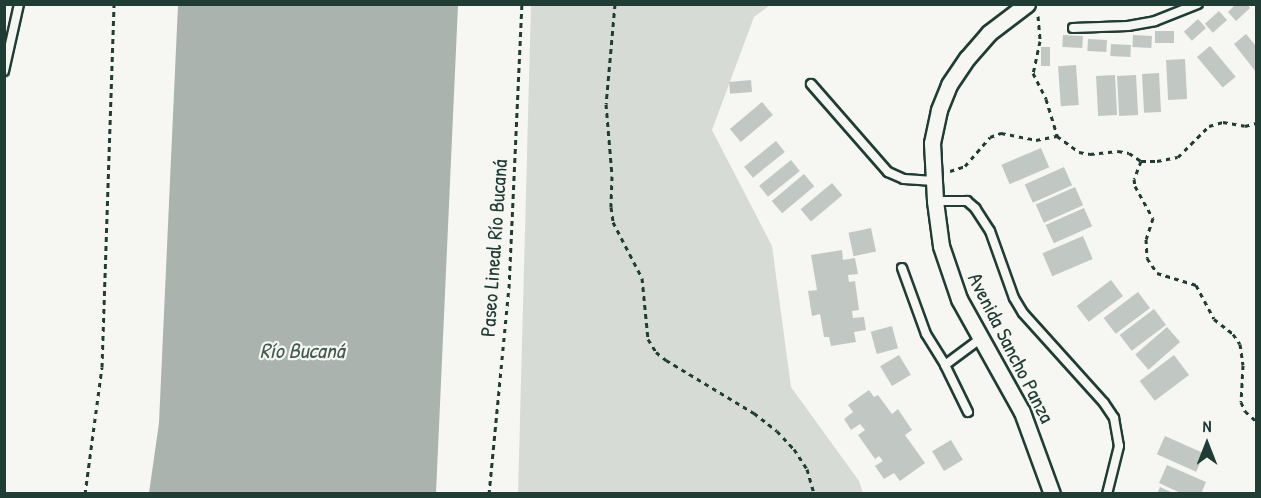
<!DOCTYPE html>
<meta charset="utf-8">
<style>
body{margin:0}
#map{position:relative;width:1261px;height:498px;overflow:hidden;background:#f6f6f2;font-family:"Patrick Hand",sans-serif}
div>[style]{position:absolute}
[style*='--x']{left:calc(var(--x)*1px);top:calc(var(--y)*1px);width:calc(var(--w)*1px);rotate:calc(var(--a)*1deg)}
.green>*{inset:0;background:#d6dbd6}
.water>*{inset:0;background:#aab3ae}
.building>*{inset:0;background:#c1c8c3;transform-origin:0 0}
.path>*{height:3px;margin-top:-1.5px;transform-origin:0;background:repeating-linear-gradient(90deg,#1f3d34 0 4.5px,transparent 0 9px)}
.roads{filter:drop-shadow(2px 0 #1f3d34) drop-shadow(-2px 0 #1f3d34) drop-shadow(0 2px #1f3d34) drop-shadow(0 -2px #1f3d34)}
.service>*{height:8px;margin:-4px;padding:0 4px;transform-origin:4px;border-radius:4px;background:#f6f6f2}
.minor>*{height:15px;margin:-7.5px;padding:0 7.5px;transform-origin:7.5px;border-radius:7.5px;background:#f6f6f2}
span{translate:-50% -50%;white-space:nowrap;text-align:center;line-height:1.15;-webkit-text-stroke:4.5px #f6f6f2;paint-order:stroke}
.street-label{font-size:21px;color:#1f3d34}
.water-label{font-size:22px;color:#425a52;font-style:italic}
.frame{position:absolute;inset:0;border:6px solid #1f3d34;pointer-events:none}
.north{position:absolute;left:1177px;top:414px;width:60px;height:60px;-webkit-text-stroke:4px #f6f6f2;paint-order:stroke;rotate:0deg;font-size:16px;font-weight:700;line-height:24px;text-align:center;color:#1f3d34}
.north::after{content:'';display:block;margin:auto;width:21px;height:27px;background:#1f3d34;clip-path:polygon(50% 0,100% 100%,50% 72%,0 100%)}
</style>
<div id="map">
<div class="green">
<i style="clip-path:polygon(531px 5px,770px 5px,754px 17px,712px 130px,772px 246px,791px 387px,859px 481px,863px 493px,518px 494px)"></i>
</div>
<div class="water">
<i style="clip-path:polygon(178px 5px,458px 5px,436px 493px,149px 493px,159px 423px)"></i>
</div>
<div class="building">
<i style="clip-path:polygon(1236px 4px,1247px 4px,1250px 8px,1236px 21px,1228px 12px)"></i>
<i style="left:1219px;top:11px;width:12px;height:19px;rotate:48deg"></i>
<i style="left:1198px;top:19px;width:12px;height:19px;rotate:48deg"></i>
<i style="left:1155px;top:31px;width:19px;height:12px"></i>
<i style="clip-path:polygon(1246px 34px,1256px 46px,1256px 72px,1234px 44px)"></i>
<i style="left:1063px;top:35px;width:20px;height:12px;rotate:3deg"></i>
<i style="left:1133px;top:35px;width:19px;height:12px;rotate:3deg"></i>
<i style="left:1088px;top:39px;width:19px;height:12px;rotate:3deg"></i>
<i style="left:1111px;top:44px;width:20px;height:12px;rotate:3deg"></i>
<i style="left:1210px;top:46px;width:40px;height:17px;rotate:50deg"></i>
<i style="left:1041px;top:47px;width:9px;height:19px"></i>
<i style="left:1185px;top:59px;width:40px;height:19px;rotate:87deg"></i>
<i style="left:1076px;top:65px;width:40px;height:18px;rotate:86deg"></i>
<i style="left:1159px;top:73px;width:39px;height:17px;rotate:87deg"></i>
<i style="left:1115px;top:75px;width:40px;height:19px;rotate:87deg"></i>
<i style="left:1136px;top:75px;width:40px;height:19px;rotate:87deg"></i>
<i style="left:751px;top:80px;width:12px;height:22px;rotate:85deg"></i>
<i style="left:762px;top:102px;width:17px;height:42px;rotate:50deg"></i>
<i style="left:776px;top:141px;width:14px;height:41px;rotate:51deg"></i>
<i style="left:1041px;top:148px;width:21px;height:43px;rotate:67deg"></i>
<i style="left:791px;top:160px;width:14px;height:41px;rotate:51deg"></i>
<i style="left:1064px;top:167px;width:20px;height:43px;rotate:66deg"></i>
<i style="left:804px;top:174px;width:16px;height:42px;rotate:50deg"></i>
<i style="left:832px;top:183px;width:16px;height:41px;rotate:50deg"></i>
<i style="left:1075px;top:187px;width:20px;height:43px;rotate:66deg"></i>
<i style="left:1084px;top:208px;width:20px;height:42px;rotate:66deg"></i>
<i style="left:871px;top:228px;width:24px;height:23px;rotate:78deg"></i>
<i style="left:1083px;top:236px;width:25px;height:44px;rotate:67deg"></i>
<i style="clip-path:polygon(842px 250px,843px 260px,855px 258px,858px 274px,848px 275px,849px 282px,855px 281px,859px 310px,852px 311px,853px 318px,864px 317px,866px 330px,854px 332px,856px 342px,831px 346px,829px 337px,824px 337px,820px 314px,812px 316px,808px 291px,817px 290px,811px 255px)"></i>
<i style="left:1111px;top:280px;width:20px;height:43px;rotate:53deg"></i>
<i style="left:1138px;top:292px;width:20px;height:43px;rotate:53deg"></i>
<i style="left:1154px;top:309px;width:20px;height:43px;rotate:53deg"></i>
<i style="left:892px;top:326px;width:23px;height:22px;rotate:75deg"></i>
<i style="left:1167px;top:327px;width:20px;height:42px;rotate:49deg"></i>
<i style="left:899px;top:355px;width:23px;height:22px;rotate:59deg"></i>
<i style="left:1174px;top:355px;width:25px;height:43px;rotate:53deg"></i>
<i style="clip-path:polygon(869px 390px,874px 397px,878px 395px,892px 414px,898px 409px,912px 430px,905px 435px,925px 463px,900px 481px,894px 473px,884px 479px,875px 466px,883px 461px,879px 456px,875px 459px,858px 435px,865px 430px,860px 424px,851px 430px,844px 419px,853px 412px,848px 405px)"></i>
<i style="left:1165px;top:436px;width:43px;height:20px;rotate:24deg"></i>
<i style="left:951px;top:440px;width:23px;height:22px;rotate:59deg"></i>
<i style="clip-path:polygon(1167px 465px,1206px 482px,1201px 494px,1183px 494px,1159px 483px)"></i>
<i style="clip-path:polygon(1160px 487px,1175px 494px,1157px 494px)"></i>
</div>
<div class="path">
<i style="--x:615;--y:4;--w:100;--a:95.1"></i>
<i style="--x:606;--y:104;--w:72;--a:85.2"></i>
<i style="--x:612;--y:176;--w:31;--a:92"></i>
<i style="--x:611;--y:207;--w:15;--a:82"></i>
<i style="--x:613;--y:222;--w:63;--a:62.6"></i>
<i style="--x:642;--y:278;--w:61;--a:84.4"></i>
<i style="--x:648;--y:339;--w:15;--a:58"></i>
<i style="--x:656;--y:352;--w:13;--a:39"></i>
<i style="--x:666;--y:360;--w:103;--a:31.1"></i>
<i style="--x:754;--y:413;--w:29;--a:38"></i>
<i style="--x:777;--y:431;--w:25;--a:47"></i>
<i style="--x:794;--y:449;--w:24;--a:57"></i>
<i style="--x:807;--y:469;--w:26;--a:74"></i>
<i style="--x:1038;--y:16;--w:25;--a:85"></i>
<i style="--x:1040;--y:41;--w:33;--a:102"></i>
<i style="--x:1033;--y:73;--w:29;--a:63"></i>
<i style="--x:1046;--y:99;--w:39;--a:73"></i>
<i style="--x:1141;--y:161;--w:19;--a:111"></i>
<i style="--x:1134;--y:179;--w:7;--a:82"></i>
<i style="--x:1135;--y:186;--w:37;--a:61"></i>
<i style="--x:1153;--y:218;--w:22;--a:108"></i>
<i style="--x:1146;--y:239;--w:19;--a:87"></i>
<i style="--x:1147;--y:258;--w:18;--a:56"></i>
<i style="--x:1157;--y:273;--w:41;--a:17.1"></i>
<i style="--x:1196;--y:285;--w:38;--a:62"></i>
<i style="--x:1214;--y:319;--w:24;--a:38"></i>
<i style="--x:1233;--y:334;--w:12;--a:55"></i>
<i style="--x:1240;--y:344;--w:21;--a:82"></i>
<i style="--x:1243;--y:365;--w:37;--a:93"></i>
<i style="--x:1241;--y:402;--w:10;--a:66"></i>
<i style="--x:1245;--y:411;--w:15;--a:42"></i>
<i style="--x:950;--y:171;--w:16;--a:-18"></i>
<i style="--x:965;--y:166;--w:38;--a:-49"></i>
<i style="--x:990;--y:137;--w:12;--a:-20"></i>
<i style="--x:1001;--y:133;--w:36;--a:11"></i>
<i style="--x:1036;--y:140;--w:21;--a:-11"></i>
<i style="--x:1057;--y:136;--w:27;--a:36"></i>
<i style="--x:1079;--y:152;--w:11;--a:10"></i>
<i style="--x:1090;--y:154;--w:28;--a:-6"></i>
<i style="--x:1118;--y:151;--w:11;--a:10"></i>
<i style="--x:1129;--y:153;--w:14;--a:34"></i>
<i style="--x:1141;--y:161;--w:16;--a:0"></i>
<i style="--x:1157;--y:161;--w:21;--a:-11"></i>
<i style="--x:1178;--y:157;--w:44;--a:-45"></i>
<i style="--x:1209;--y:126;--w:15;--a:-16"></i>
<i style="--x:1223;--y:122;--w:22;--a:10"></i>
<i style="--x:1245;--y:126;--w:11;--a:-15"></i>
<i style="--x:85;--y:494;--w:128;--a:-82.4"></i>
<i style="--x:102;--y:367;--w:363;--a:-88.1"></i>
<i style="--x:489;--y:494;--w:207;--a:-84.5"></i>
<i style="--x:509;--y:288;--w:284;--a:-87.4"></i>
</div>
<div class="roads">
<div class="service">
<i style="--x:1073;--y:28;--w:55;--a:-2.1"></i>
<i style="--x:1128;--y:26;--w:27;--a:-10"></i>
<i style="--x:1155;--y:21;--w:46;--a:-21.6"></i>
<i style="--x:4;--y:71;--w:69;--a:-77.4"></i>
<i style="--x:811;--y:84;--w:117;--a:48.8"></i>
<i style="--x:888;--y:172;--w:17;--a:24"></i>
<i style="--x:904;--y:179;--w:30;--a:4"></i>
<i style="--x:935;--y:201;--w:32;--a:0"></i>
<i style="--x:967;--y:201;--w:11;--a:41"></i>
<i style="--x:975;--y:208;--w:27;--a:57"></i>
<i style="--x:990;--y:231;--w:71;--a:70.3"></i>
<i style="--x:1014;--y:298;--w:17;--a:59"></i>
<i style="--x:1023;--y:313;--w:121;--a:48"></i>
<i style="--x:1104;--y:403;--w:18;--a:56"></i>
<i style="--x:1114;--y:418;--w:28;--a:80"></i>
<i style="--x:1119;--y:446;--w:49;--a:104"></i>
<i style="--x:902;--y:268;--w:70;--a:70"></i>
<i style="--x:926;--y:334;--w:36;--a:58"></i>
<i style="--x:968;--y:412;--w:52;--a:-116.1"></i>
<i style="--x:945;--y:365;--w:44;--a:-36.6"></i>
</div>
<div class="minor">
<i style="--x:1027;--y:4;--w:48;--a:142.7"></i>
<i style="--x:989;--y:33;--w:33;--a:131"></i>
<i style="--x:967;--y:58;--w:32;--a:124"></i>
<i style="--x:949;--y:85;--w:27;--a:112"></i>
<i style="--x:939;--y:110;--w:34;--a:102"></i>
<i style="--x:932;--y:143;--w:58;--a:87"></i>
<i style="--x:935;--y:201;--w:45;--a:82.4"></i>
<i style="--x:941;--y:246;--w:56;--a:71.2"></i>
<i style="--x:959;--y:299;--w:129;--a:60.9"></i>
<i style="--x:1022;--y:412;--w:87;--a:69.9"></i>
</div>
</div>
<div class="street-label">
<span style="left:494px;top:248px;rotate:-86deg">Paseo Lineal Río Bucaná</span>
<span style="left:1011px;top:348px;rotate:63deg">Avenida Sancho Panza</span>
</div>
<div class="water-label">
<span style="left:302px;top:351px">Río Bucaná</span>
</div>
<div class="frame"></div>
<div class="north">N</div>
</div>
